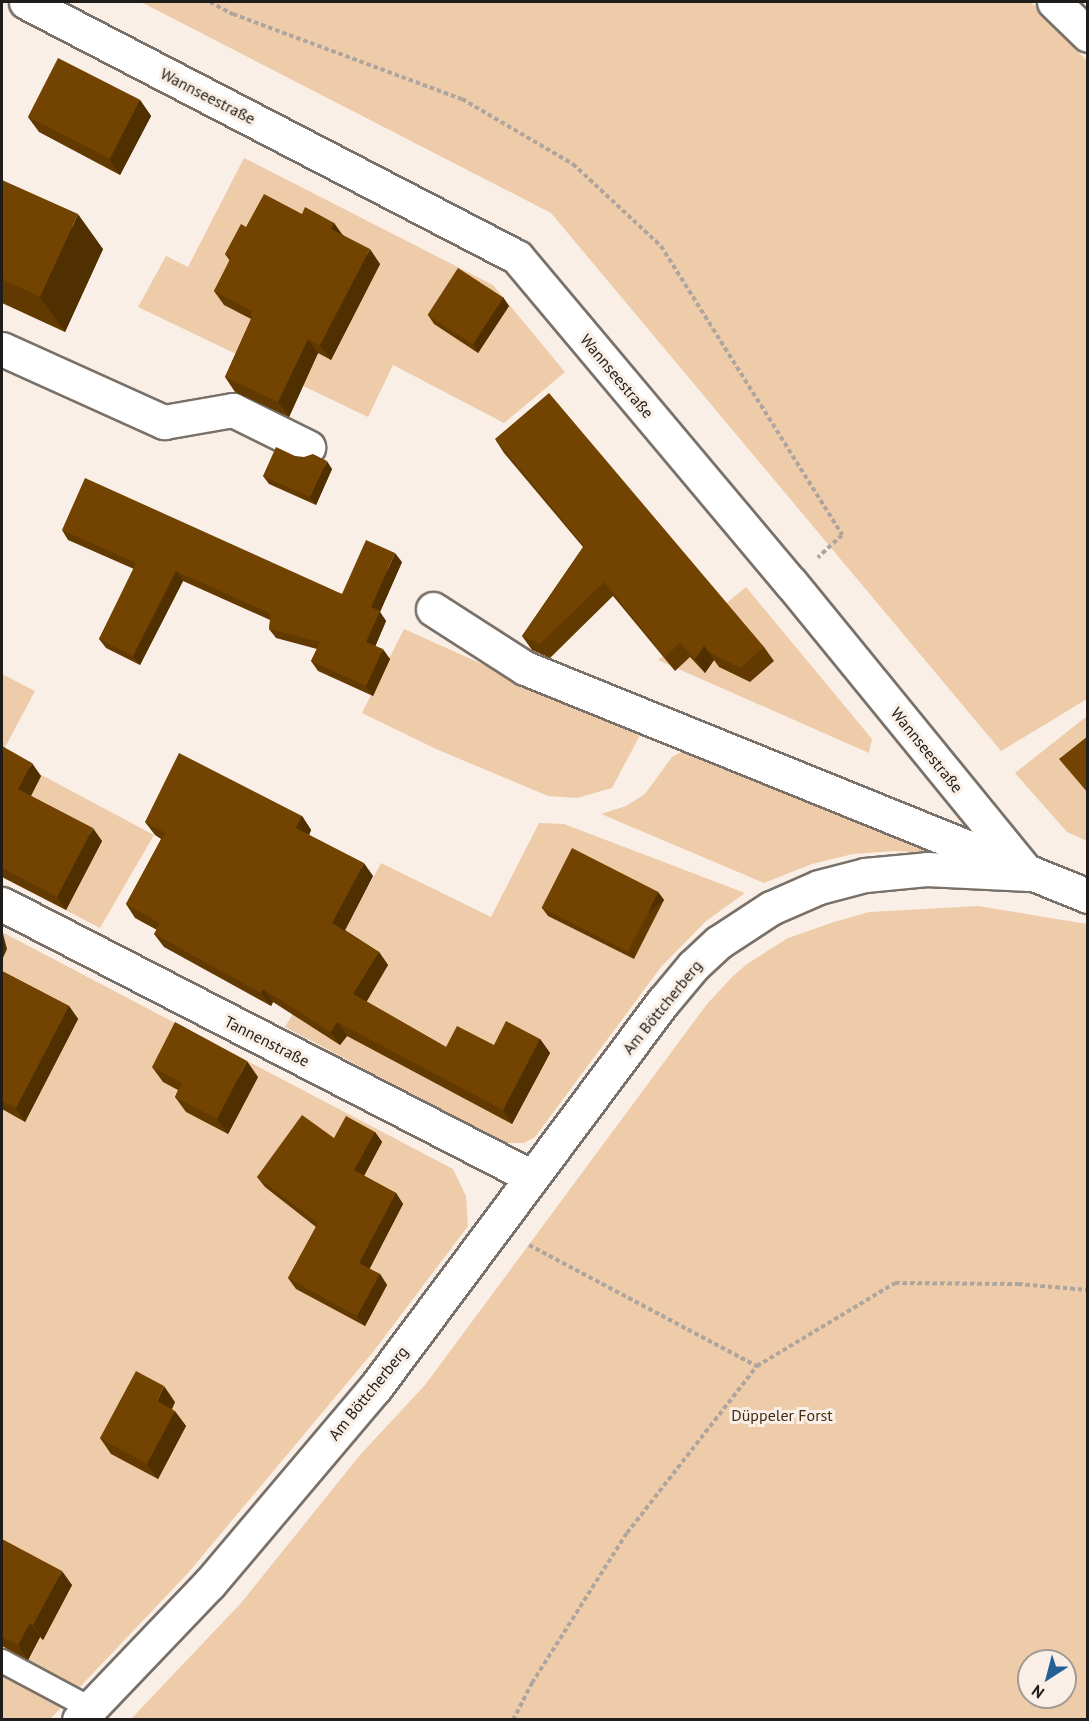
<!DOCTYPE html>
<meta charset="utf-8">
<style>
body{margin:0}
#map{position:relative;width:1089px;height:1721px;overflow:hidden;background:#f9efe6;font-family:"PT Sans",sans-serif}
div>[style]{position:absolute}
[style*='--x']{left:calc(var(--x)*1px);top:calc(var(--y)*1px);width:calc(var(--w)*1px);rotate:calc(var(--a)*1deg)}
.green>*{inset:0;background:#efcca9}
.path>*{height:4px;margin-top:-2px;transform-origin:0;background:repeating-linear-gradient(90deg,#ada59e 0 4.5px,transparent 0 7.5px)}
.roads{filter:drop-shadow(2px 0 #797169) drop-shadow(-2px 0 #797169) drop-shadow(0 2px #797169) drop-shadow(0 -2px #797169)}
.service>*{height:22px;margin:-11px;padding:0 11px;transform-origin:11px;border-radius:11px;background:#fff}
.minor>*{height:33px;margin:-16.5px;padding:0 16.5px;transform-origin:16.5px;border-radius:16.5px;background:#fff}
.wall>*{inset:0;background:#623a01}
.shaded-wall>*{inset:0;background:#502f01;transform-origin:0 0}
.building>*{inset:0;background:#724301;transform-origin:0 0}
span{translate:-50% -50%;white-space:nowrap;text-align:center;line-height:1.15;-webkit-text-stroke:6px #f9efe6;paint-order:stroke}
.street-label{font-size:16px;color:#201c19}
.park-label{font-size:16px;color:#422b13}
.frame{position:absolute;inset:0;border:3px solid #201c19;pointer-events:none}
.north{position:absolute;left:1017px;top:1649px;width:60px;height:60px;box-sizing:border-box;background:#f9efe6;border:2px solid #a29b94;border-radius:50%;rotate:216deg;font-size:16px;font-weight:700;line-height:24px;text-align:center;color:#201c19}
.north::after{content:'';display:block;margin:auto;width:21px;height:27px;background:#245f96;clip-path:polygon(50% 0,100% 100%,50% 72%,0 100%)}
</style>
<div id="map">
<div class="green">
<i style="clip-path:polygon(141px 2px,1031px 2px,1087px 61px,1087px 699px,1001px 751px,551px 213px)"></i>
<i style="clip-path:polygon(244px 158px,493px 285px,565px 372px,504px 423px,393px 365px,368px 417px,138px 307px,166px 256px,188px 267px)"></i>
<i style="clip-path:polygon(746px 587px,872px 739px,869px 753px,658px 660px)"></i>
<i style="clip-path:polygon(404px 629px,640px 735px,612px 788px,577px 798px,548px 796px,436px 749px,362px 713px)"></i>
<i style="clip-path:polygon(2px 674px,35px 691px,2px 753px)"></i>
<i style="clip-path:polygon(1087px 716px,1087px 841px,1067px 832px,1015px 773px)"></i>
<i style="clip-path:polygon(683px 751px,690px 752px,932px 853px,895px 851px,853px 854px,812px 864px,764px 883px,601px 814px,626px 806px,645px 794px,672px 757px)"></i>
<i style="clip-path:polygon(2px 754px,154px 835px,100px 928px,2px 877px)"></i>
<i style="clip-path:polygon(539px 823px,564px 824px,745px 893px,706px 921px,661px 967px,535px 1137px,524px 1143px,505px 1143px,285px 1027px,350px 920px,381px 863px,491px 917px)"></i>
<i style="clip-path:polygon(evenodd,978px 906px,1087px 924px,1087px 1719px,131px 1719px,241px 1603px,360px 1455px,425px 1385px,707px 1004px,733px 976px,747px 964px,788px 938px,834px 922px,869px 912px,978px 906px,1029px 1661px,1065px 1661px,1065px 1697px,1029px 1697px,1029px 1661px)"></i>
<i style="clip-path:polygon(2px 932px,453px 1169px,466px 1196px,468px 1226px,373px 1352px,188px 1573px,80px 1687px,2px 1647px)"></i>
<i style="clip-path:polygon(2px 1672px,64px 1705px,50px 1719px,2px 1719px)"></i>
</div>
<div class="path">
<i style="--x:210;--y:2;--w:26;--a:28"></i>
<i style="--x:233;--y:14;--w:244;--a:20.4"></i>
<i style="--x:462;--y:99;--w:129;--a:30.4"></i>
<i style="--x:573;--y:164;--w:120;--a:43"></i>
<i style="--x:661;--y:246;--w:341;--a:57.9"></i>
<i style="--x:842;--y:535;--w:33;--a:137"></i>
<i style="--x:529;--y:1245;--w:258;--a:28"></i>
<i style="--x:513;--y:1720;--w:42;--a:-62.8"></i>
<i style="--x:532;--y:1683;--w:178;--a:-57.7"></i>
<i style="--x:627;--y:1533;--w:212;--a:-52.1"></i>
<i style="--x:757;--y:1366;--w:161;--a:-31"></i>
<i style="--x:895;--y:1283;--w:123;--a:0.5"></i>
<i style="--x:1018;--y:1284;--w:70;--a:4.9"></i>
</div>
<div class="roads">
<div class="service">
<i style="--x:2;--y:1661;--w:100;--a:28.1"></i>
</div>
<div class="minor">
<i style="--x:26;--y:2;--w:553;--a:27.45"></i>
<i style="--x:517;--y:257;--w:426;--a:50"></i>
<i style="--x:791;--y:583;--w:375;--a:50.8"></i>
<i style="--x:1054;--y:2;--w:47;--a:44.1"></i>
<i style="--x:2;--y:349;--w:178;--a:24.3"></i>
<i style="--x:164;--y:422;--w:70;--a:-9.9"></i>
<i style="--x:233;--y:410;--w:84;--a:26.3"></i>
<i style="--x:433;--y:609;--w:109;--a:32.7"></i>
<i style="--x:525;--y:668;--w:607;--a:22.05"></i>
<i style="--x:2;--y:904;--w:596;--a:27.25"></i>
<i style="--x:79;--y:1720;--w:190;--a:-46.3"></i>
<i style="--x:210;--y:1583;--w:255;--a:-49.8"></i>
<i style="--x:375;--y:1388;--w:482;--a:-53.3"></i>
<i style="--x:663;--y:1002;--w:47;--a:-50.2"></i>
<i style="--x:693;--y:966;--w:35;--a:-43"></i>
<i style="--x:719;--y:942;--w:62;--a:-33.2"></i>
<i style="--x:771;--y:908;--w:52;--a:-23.6"></i>
<i style="--x:819;--y:887;--w:48;--a:-14.6"></i>
<i style="--x:865;--y:875;--w:62;--a:-5.5"></i>
<i style="--x:927;--y:869;--w:101;--a:2.8"></i>
</div>
</div>
<div class="wall">
<i style="clip-path:polygon(140px 100px,151px 116px,120px 175px,39px 132px,28px 117px)"></i>
<i style="clip-path:polygon(2px 180px,103px 249px,65px 332px,2px 303px)"></i>
<i style="clip-path:polygon(302px 214px,334px 223px,342px 234px,380px 264px,331px 360px,318px 353px,289px 417px,235px 392px,225px 377px,251px 319px,224px 305px,214px 291px,230px 261px,225px 254px,246px 227px)"></i>
<i style="clip-path:polygon(509px 306px,478px 353px,434px 324px,428px 315px)"></i>
<i style="clip-path:polygon(495px 439px,764px 647px,774px 661px,750px 682px,719px 667px,714px 660px,705px 673px,690px 657px,675px 671px,613px 596px,550px 658px,532px 650px,522px 636px,583px 547px,504px 453px)"></i>
<i style="clip-path:polygon(295px 456px,332px 469px,316px 505px,269px 484px,263px 476px)"></i>
<i style="clip-path:polygon(62px 530px,342px 594px,402px 562px,380px 612px,386px 621px,375px 646px,390px 659px,373px 696px,318px 671px,311px 661px,317px 649px,276px 638px,269px 629px,270px 620px,183px 581px,140px 665px,106px 648px,99px 639px,134px 569px,68px 540px)"></i>
<i style="clip-path:polygon(2px 746px,41px 776px,31px 796px,102px 841px,66px 910px,2px 877px)"></i>
<i style="clip-path:polygon(302px 816px,311px 830px,309px 835px,373px 876px,345px 930px,379px 952px,388px 965px,366px 1001px,446px 1047px,494px 1045px,540px 1039px,550px 1053px,512px 1124px,347px 1036px,340px 1045px,273px 1002px,271px 1006px,164px 947px,154px 934px,157px 930px,135px 918px,126px 904px,161px 839px,155px 835px,145px 822px)"></i>
<i style="clip-path:polygon(658px 892px,664px 900px,634px 959px,548px 916px,542px 908px)"></i>
<i style="clip-path:polygon(2px 971px,69px 1006px,78px 1019px,25px 1122px,2px 1109px)"></i>
<i style="clip-path:polygon(152px 1067px,258px 1077px,228px 1134px,186px 1112px,175px 1097px,178px 1090px,163px 1082px)"></i>
<i style="clip-path:polygon(375px 1132px,382px 1142px,364px 1176px,396px 1193px,403px 1204px,369px 1269px,380px 1274px,387px 1285px,365px 1326px,296px 1289px,288px 1278px,316px 1227px,265px 1187px,257px 1177px,334px 1138px)"></i>
<i style="clip-path:polygon(175px 1402px,172px 1409px,186px 1426px,158px 1479px,111px 1454px,100px 1438px)"></i>
<i style="clip-path:polygon(2px 1539px,72px 1585px,43px 1640px,40px 1637px,28px 1660px,2px 1646px)"></i>
</div>
<div class="shaded-wall">
<i style="clip-path:polygon(140px 100px,151px 116px,120px 175px,109px 159px)"></i>
<i style="clip-path:polygon(78px 214px,103px 249px,65px 332px,40px 297px)"></i>
<i style="clip-path:polygon(334px 223px,344px 238px,331px 229px)"></i>
<i style="clip-path:polygon(370px 249px,380px 264px,331px 360px,320px 345px)"></i>
<i style="clip-path:polygon(503px 297px,509px 306px,478px 353px,473px 344px)"></i>
<i style="clip-path:polygon(308px 339px,318px 353px,289px 417px,278px 402px)"></i>
<i style="clip-path:polygon(327px 461px,332px 469px,316px 505px,310px 497px)"></i>
<i style="clip-path:polygon(395px 553px,402px 562px,380px 612px,386px 621px,373px 652px,366px 642px,371px 607px)"></i>
<i style="clip-path:polygon(176px 571px,183px 581px,140px 665px,133px 656px)"></i>
<i style="clip-path:polygon(704px 646px,714px 660px,705px 673px,695px 659px)"></i>
<i style="clip-path:polygon(383px 649px,390px 659px,373px 696px,366px 686px)"></i>
<i style="clip-path:polygon(32px 763px,41px 776px,27px 803px,18px 789px)"></i>
<i style="clip-path:polygon(302px 816px,311px 830px,306px 842px,296px 828px)"></i>
<i style="clip-path:polygon(93px 828px,102px 841px,66px 910px,57px 897px)"></i>
<i style="clip-path:polygon(364px 863px,373px 876px,342px 936px,332px 923px)"></i>
<i style="left:658px;top:892px;width:10px;height:66px;rotate:53deg"></i>
<i style="clip-path:polygon(2px 930px,7px 949px,2px 960px)"></i>
<i style="clip-path:polygon(379px 952px,388px 965px,363px 1008px,353px 994px)"></i>
<i style="clip-path:polygon(263px 989px,273px 1002px,271px 1006px,261px 993px)"></i>
<i style="clip-path:polygon(69px 1006px,78px 1019px,25px 1122px,16px 1108px)"></i>
<i style="clip-path:polygon(337px 1022px,347px 1036px,340px 1045px,331px 1032px)"></i>
<i style="clip-path:polygon(540px 1039px,550px 1053px,512px 1124px,503px 1110px)"></i>
<i style="clip-path:polygon(247px 1061px,258px 1077px,228px 1134px,217px 1119px)"></i>
<i style="clip-path:polygon(375px 1132px,382px 1142px,361px 1181px,354px 1170px)"></i>
<i style="clip-path:polygon(396px 1193px,403px 1204px,367px 1274px,359px 1263px)"></i>
<i style="clip-path:polygon(380px 1274px,387px 1285px,365px 1326px,357px 1316px)"></i>
<i style="clip-path:polygon(164px 1386px,175px 1402px,168px 1417px,157px 1401px)"></i>
<i style="clip-path:polygon(175px 1411px,186px 1426px,158px 1479px,147px 1464px)"></i>
<i style="clip-path:polygon(62px 1571px,72px 1585px,43px 1640px,33px 1625px)"></i>
<i style="clip-path:polygon(30px 1623px,40px 1637px,28px 1660px,18px 1645px)"></i>
</div>
<div class="building">
<i style="left:58px;top:58px;width:92px;height:66px;rotate:27deg"></i>
<i style="clip-path:polygon(2px 180px,78px 214px,40px 297px,2px 279px)"></i>
<i style="clip-path:polygon(264px 194px,302px 214px,305px 207px,334px 223px,331px 229px,370px 249px,320px 345px,308px 339px,278px 402px,225px 377px,252px 317px,250px 316px,252px 311px,214px 291px,231px 257px,225px 254px,241px 224px,246px 227px)"></i>
<i style="left:458px;top:268px;width:54px;height:56px;rotate:33deg"></i>
<i style="clip-path:polygon(549px 393px,764px 647px,740px 668px,710px 653px,704px 646px,695px 659px,680px 643px,665px 657px,604px 582px,540px 644px,522px 636px,584px 546px,495px 439px)"></i>
<i style="clip-path:polygon(276px 447px,295px 456px,304px 457px,313px 454px,327px 461px,310px 497px,263px 476px)"></i>
<i style="clip-path:polygon(85px 478px,342px 594px,366px 540px,395px 553px,371px 607px,380px 611px,366px 642px,383px 649px,366px 686px,311px 661px,320px 642px,269px 629px,271px 614px,176px 571px,133px 656px,99px 639px,136px 563px,62px 530px)"></i>
<i style="clip-path:polygon(1088px 736px,1088px 793px,1059px 759px)"></i>
<i style="clip-path:polygon(2px 746px,32px 763px,18px 789px,93px 828px,57px 897px,2px 868px)"></i>
<i style="clip-path:polygon(179px 753px,302px 816px,296px 828px,364px 863px,332px 923px,379px 952px,353px 994px,446px 1047px,457px 1026px,494px 1045px,506px 1021px,540px 1039px,503px 1110px,337px 1022px,331px 1032px,263px 989px,261px 993px,154px 934px,160px 923px,126px 904px,165px 833px,145px 822px)"></i>
<i style="left:572px;top:848px;width:97px;height:67px;rotate:27deg"></i>
<i style="clip-path:polygon(2px 971px,69px 1006px,16px 1108px,2px 1101px)"></i>
<i style="clip-path:polygon(175px 1022px,247px 1061px,217px 1119px,175px 1097px,182px 1083px,152px 1067px)"></i>
<i style="clip-path:polygon(302px 1115px,334px 1138px,346px 1116px,375px 1132px,354px 1170px,396px 1193px,359px 1263px,380px 1274px,357px 1316px,288px 1278px,318px 1223px,257px 1177px)"></i>
<i style="clip-path:polygon(136px 1371px,164px 1386px,157px 1401px,175px 1411px,147px 1464px,100px 1438px)"></i>
<i style="clip-path:polygon(2px 1539px,62px 1571px,33px 1625px,30px 1623px,18px 1645px,2px 1637px)"></i>
</div>
<div class="street-label">
<span style="left:208px;top:96px;rotate:27deg">Wannseestraße</span>
<span style="left:617px;top:376px;rotate:50deg">Wannseestraße</span>
<span style="left:927px;top:750px;rotate:51deg">Wannseestraße</span>
<span style="left:662px;top:1007px;rotate:-51deg">Am Böttcherberg</span>
<span style="left:267px;top:1041px;rotate:27deg">Tannenstraße</span>
<span style="left:368px;top:1393px;rotate:-51deg">Am Böttcherberg</span>
</div>
<div class="park-label">
<span style="left:782px;top:1415px">Düppeler Forst</span>
</div>
<div class="frame"></div>
<div class="north">N</div>
</div>
